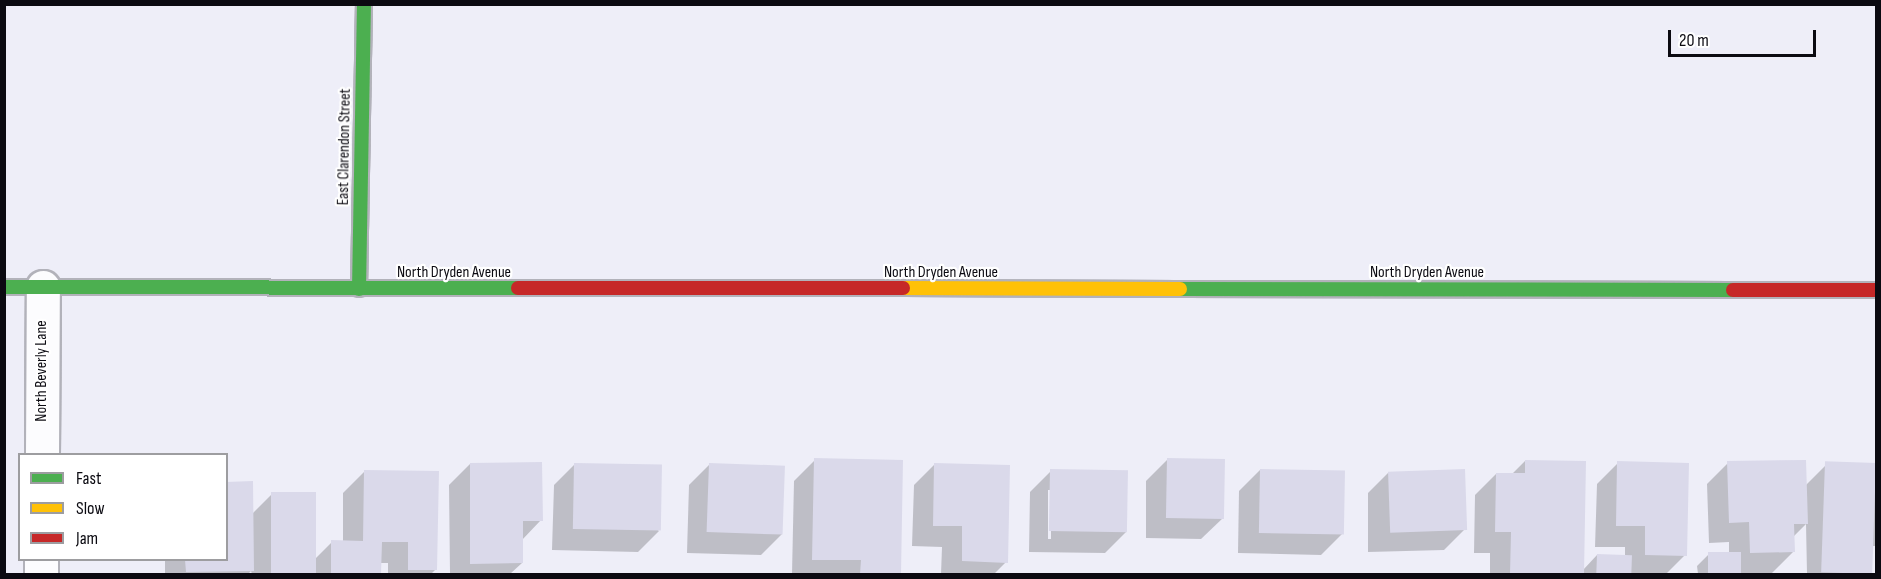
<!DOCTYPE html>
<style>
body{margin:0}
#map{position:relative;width:1881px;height:579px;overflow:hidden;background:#eeeef8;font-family:"Sofia Sans Condensed",sans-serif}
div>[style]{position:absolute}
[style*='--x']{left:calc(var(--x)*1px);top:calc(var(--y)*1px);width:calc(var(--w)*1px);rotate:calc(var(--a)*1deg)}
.shadow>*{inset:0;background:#0003}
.building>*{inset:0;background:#dad9ea;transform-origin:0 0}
.roads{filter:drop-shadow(2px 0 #b2b2ba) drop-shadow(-2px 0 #b2b2ba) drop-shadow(0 2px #b2b2ba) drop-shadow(0 -2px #b2b2ba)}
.street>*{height:33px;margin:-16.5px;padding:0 16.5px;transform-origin:16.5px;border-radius:16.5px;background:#fcfcfe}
.fast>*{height:14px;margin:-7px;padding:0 7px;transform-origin:7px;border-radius:7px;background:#4caf50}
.slow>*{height:14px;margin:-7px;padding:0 7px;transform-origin:7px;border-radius:7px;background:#ffc107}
.jam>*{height:14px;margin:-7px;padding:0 7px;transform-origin:7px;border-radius:7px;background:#c62828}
span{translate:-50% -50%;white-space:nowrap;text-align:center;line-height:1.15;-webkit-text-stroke:4.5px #fff;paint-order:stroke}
.street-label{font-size:16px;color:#0b0a11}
.frame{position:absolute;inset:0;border:6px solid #0b0a11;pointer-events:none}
.legend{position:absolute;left:18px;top:453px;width:210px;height:108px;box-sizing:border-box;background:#fff;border:2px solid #9d9da0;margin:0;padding:8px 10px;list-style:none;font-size:18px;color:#0b0a11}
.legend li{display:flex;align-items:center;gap:12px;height:30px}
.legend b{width:30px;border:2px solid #9d9da0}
.scale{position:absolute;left:1668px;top:30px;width:148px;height:27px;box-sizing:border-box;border:3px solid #0b0a11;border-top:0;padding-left:8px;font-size:18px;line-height:21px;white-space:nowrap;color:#0b0a11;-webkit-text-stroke:4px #fff;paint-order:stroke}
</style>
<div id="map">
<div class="shadow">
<i style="clip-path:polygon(815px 460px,901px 462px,899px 574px,792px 574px,794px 481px)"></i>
<i style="clip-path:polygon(1167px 460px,1223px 518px,1201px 539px,1146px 538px,1146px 481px)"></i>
<i style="clip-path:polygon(1525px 461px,1583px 570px,1597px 555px,1625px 556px,1625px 547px,1595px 547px,1597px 484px,1618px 463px,1685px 555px,1666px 574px,1490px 574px,1490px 553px,1474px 553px,1475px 495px,1496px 474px,1512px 474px)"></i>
<i style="clip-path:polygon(1728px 463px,1805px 486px,1826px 465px,1876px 464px,1876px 546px,1871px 546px,1872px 574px,1807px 574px,1806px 524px,1793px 537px,1793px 552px,1772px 573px,1698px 574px,1697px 566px,1709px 554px,1729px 554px,1729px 542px,1709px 543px,1707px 484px)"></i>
<i style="clip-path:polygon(470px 464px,541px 520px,522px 540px,522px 563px,510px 574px,450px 574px,449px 485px)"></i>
<i style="clip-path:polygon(575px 464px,659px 531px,638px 552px,552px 550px,554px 485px)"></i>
<i style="clip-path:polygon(710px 464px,782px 534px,761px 555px,687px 553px,689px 485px)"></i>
<i style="clip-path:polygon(935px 464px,1006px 562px,994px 574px,941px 574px,942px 547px,912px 546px,914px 485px)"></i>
<i style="clip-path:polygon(1260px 470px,1342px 534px,1321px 555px,1238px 553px,1239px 491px)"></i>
<i style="clip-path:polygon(evenodd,1051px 471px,1126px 532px,1105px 553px,1029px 552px,1030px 492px,1051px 471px,1048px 490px,1051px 490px,1051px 539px,1048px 539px,1048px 490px)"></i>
<i style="clip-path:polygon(364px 472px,436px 569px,431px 574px,388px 574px,388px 563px,380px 563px,380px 574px,252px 574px,251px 571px,248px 574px,165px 574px,165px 560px,226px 560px,252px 514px,272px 494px,316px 558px,332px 542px,343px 542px,343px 493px)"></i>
<i style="clip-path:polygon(1389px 472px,1465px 529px,1444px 550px,1368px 552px,1368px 493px)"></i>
</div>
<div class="building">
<i style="clip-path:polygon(814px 458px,903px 460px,901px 574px,860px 574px,861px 560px,812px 560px)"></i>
<i style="left:1167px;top:458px;width:58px;height:60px;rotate:1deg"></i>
<i style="clip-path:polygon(1525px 460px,1586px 461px,1584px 574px,1510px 574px,1511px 532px,1495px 532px,1496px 473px,1525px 473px)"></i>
<i style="clip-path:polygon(1806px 460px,1808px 524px,1794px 524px,1795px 552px,1750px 553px,1749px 522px,1729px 523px,1727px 461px)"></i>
<i style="clip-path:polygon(1617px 461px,1689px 463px,1687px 556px,1645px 555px,1645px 526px,1616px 526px)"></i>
<i style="clip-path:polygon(542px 462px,543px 521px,523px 521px,523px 563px,470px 564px,470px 463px)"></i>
<i style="left:574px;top:463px;width:88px;height:66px;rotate:1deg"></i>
<i style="left:709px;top:463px;width:76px;height:69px;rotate:2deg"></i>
<i style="clip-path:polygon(934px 463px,1010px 465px,1008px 563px,962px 561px,962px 526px,933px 526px)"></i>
<i style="left:1876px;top:463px;width:111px;height:51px;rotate:92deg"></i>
<i style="left:1050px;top:469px;width:78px;height:62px;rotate:1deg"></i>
<i style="left:1260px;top:469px;width:85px;height:64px;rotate:1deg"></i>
<i style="left:1465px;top:469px;width:61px;height:77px;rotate:88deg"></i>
<i style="clip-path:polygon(364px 470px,439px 471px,437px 570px,408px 570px,408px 542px,382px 542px,381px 574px,331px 574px,331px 540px,363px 541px)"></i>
<i style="clip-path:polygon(253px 481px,254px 571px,186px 572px,185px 560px,226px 560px,226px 482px)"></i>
<i style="left:271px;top:492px;width:45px;height:82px"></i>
<i style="left:1741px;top:552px;width:22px;height:33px;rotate:90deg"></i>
<i style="left:1597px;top:554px;width:35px;height:20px;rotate:2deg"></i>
</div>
<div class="roads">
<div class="street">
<i style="--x:42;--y:454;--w:167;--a:-89.7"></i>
<i style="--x:41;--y:574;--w:14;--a:-90"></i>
</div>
<div class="fast">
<i style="--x:4;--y:287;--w:514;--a:0.11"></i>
<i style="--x:359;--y:289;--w:285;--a:-89"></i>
<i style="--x:1180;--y:289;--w:553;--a:0.1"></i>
</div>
<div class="slow">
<i style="--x:903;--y:288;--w:277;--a:0.2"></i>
</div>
<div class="jam">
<i style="--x:518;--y:288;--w:385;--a:0"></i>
<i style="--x:1733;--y:290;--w:143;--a:0"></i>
</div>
</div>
<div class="street-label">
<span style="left:345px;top:147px;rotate:-89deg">East Clarendon Street</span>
<span style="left:454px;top:273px">North Dryden Avenue</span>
<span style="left:941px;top:273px">North Dryden Avenue</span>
<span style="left:1427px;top:273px">North Dryden Avenue</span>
<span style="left:42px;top:371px;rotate:-90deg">North Beverly Lane</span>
</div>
<div class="frame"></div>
<ul class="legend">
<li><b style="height:8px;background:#4caf50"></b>Fast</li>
<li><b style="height:8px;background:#ffc107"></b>Slow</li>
<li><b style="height:8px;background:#c62828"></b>Jam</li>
</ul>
<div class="scale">20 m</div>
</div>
